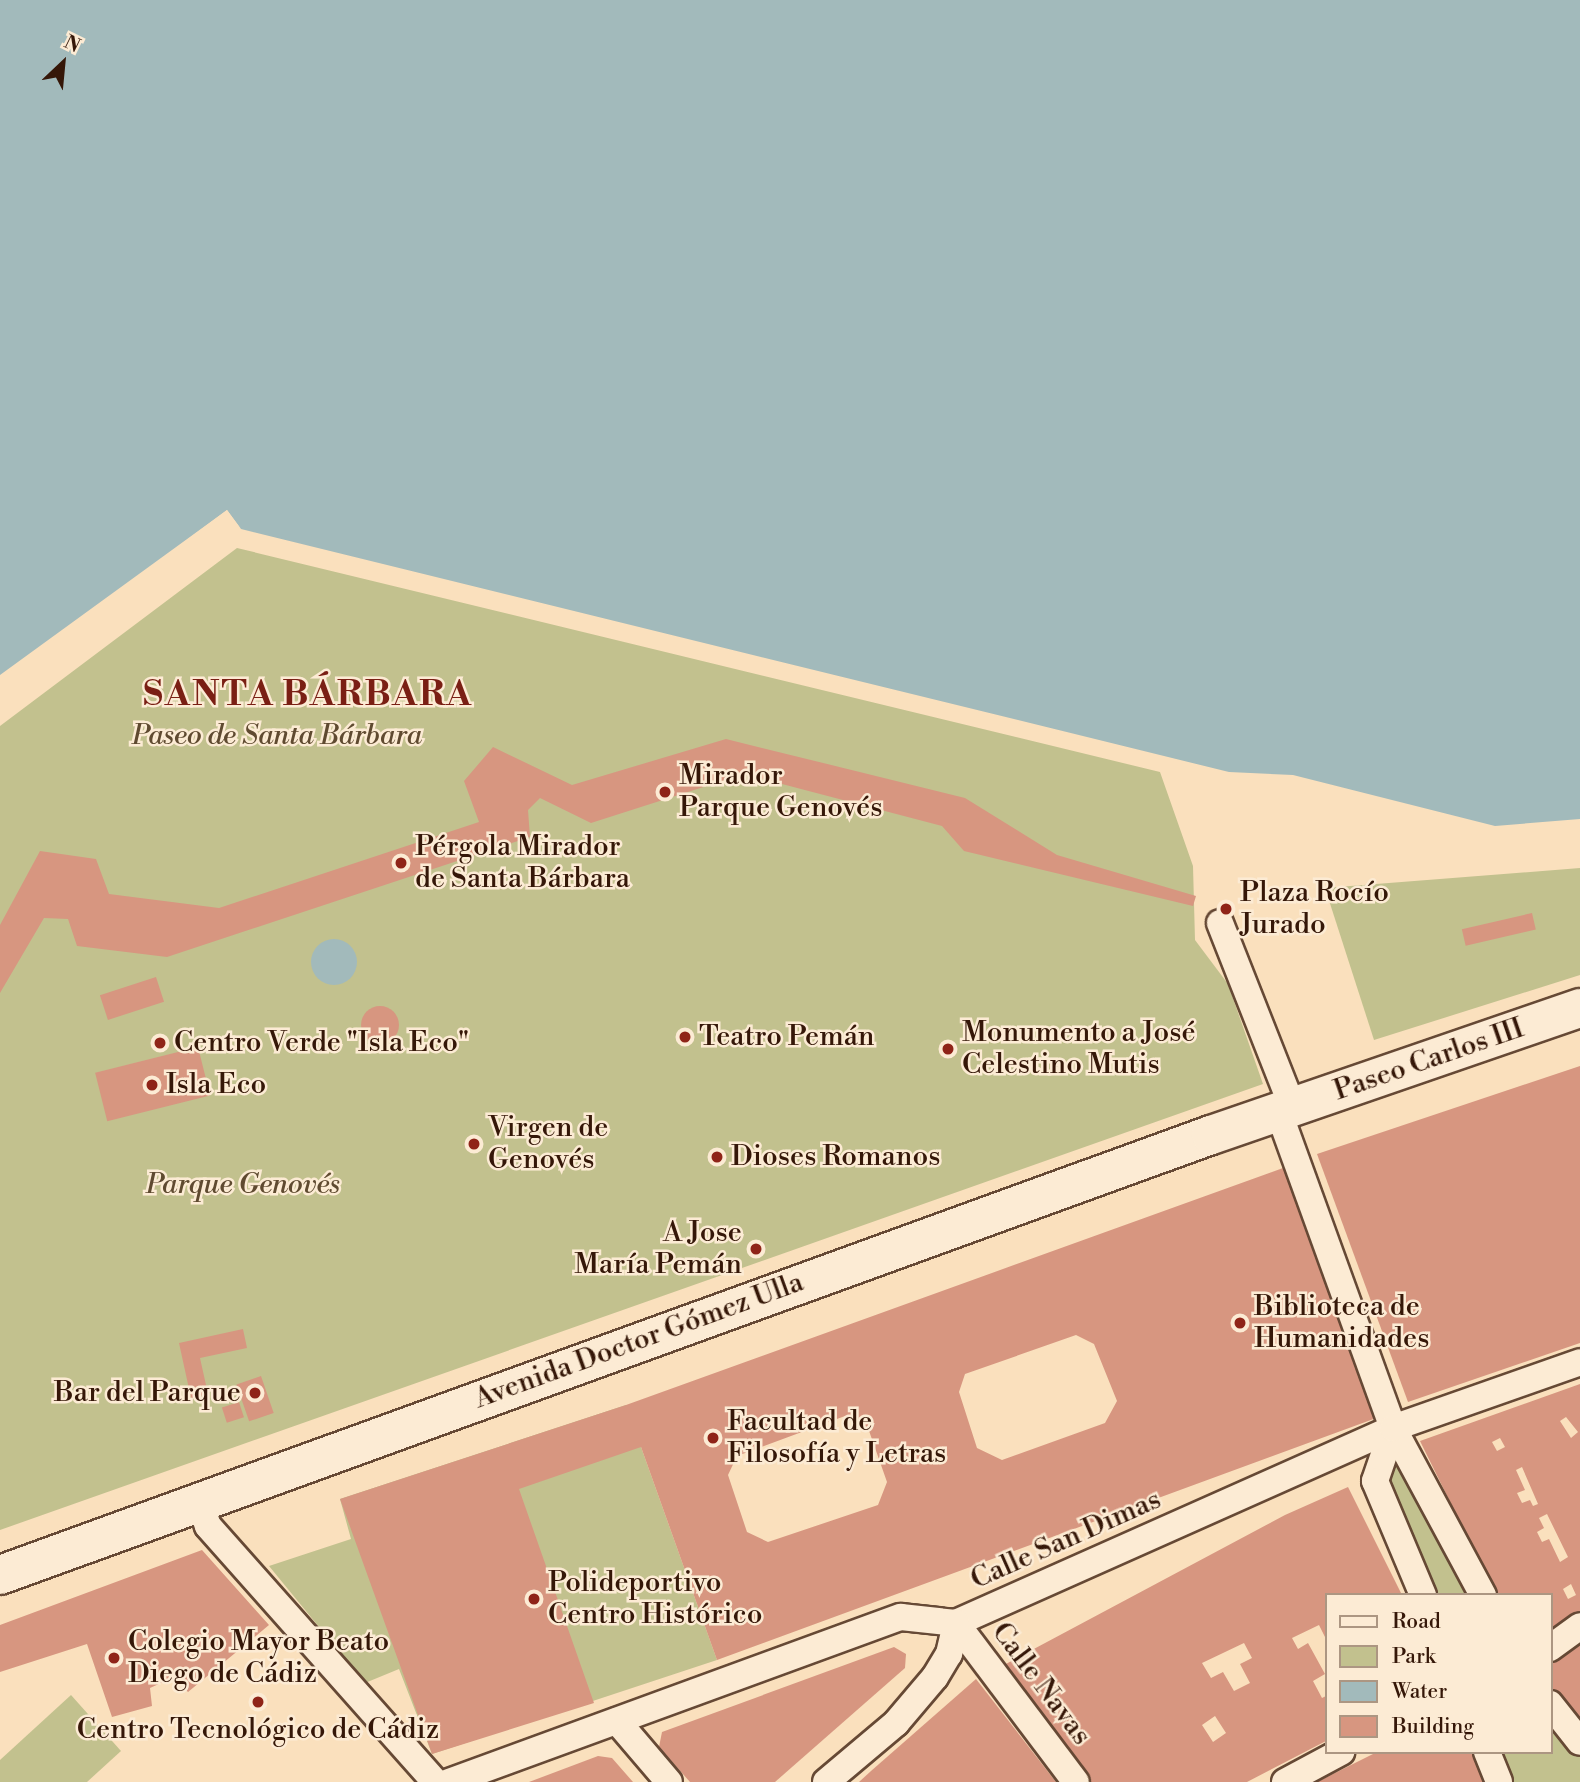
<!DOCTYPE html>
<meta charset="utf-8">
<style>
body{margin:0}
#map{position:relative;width:1580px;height:1782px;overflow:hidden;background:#fae0bd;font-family:"Libre Bodoni",serif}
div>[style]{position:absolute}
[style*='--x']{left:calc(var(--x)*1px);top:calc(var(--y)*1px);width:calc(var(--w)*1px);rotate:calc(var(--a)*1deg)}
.green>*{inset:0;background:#c2c18e}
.water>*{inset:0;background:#a2babb}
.round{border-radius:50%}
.pier>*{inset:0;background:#fae0bd}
.building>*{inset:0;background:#d79680;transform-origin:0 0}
.roads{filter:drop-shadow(2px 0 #664935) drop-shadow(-2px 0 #664935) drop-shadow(0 2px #664935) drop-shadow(0 -2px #664935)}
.street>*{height:26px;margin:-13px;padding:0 13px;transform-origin:13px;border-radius:13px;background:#fcebd4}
.secondary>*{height:38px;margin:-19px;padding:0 19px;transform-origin:19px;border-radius:19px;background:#fcebd4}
.dots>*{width:19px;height:19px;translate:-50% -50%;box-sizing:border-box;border:4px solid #fcebd4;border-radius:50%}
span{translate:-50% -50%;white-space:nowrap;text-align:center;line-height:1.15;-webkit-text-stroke:5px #fcebd4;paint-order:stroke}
.park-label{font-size:28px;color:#5f4a30;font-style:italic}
.poi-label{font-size:28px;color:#351708}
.left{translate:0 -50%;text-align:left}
.right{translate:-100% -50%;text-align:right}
.street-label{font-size:28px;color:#351708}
.district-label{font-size:35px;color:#7a1f14;font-weight:700;letter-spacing:2px}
.legend{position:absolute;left:1325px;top:1593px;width:228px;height:161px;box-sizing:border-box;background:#fcebd4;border:2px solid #ac9682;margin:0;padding:9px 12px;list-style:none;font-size:21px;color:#351708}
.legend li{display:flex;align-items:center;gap:14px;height:35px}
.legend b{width:35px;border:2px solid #ac9682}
.north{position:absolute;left:28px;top:28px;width:70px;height:70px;-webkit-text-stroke:5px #fcebd4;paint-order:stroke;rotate:26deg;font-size:19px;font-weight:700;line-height:28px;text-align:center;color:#351708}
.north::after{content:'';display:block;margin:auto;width:24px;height:32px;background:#351708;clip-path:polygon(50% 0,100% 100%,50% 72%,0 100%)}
</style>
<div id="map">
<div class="green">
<i style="clip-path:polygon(237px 548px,1160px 772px,1193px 866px,1195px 940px,1228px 984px,1263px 1084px,0 1530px,0 726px)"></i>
<i style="clip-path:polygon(1580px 868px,1580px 975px,1374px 1040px,1325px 888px)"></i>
<i style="clip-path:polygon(626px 1405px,717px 1660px,432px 1754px,399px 1669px,365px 1683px,269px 1566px,351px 1539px,340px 1499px)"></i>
<i style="clip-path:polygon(1393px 1428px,1483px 1595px,1423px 1595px,1376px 1481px)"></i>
<i style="clip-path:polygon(71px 1695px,121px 1751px,87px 1782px,0 1782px,0 1760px)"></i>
<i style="clip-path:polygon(1550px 1704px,1580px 1742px,1580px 1782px,1499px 1782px,1487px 1752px,1550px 1752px)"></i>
</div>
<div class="water">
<i style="clip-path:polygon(0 0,1580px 0,1580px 819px,1495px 826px,1293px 775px,1229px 772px,241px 529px,227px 510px,0 675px)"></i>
<i class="round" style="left:311px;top:939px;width:46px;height:46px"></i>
</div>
<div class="pier">
<i style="clip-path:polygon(227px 510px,241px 529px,226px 514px,0 679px)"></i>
</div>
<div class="building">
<i style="clip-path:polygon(726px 739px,965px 798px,1057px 855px,1196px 896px,1193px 906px,964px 851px,942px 826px,744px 774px,591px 823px,540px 798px,528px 810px,530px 837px,167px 957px,77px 946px,68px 919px,44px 918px,0 993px,0 925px,40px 851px,96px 859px,109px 894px,219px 908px,479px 822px,464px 781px,493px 747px,572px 785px)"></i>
<i style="left:1532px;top:913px;width:17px;height:72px;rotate:77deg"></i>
<i style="left:156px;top:977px;width:26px;height:59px;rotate:72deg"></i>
<i class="round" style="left:361px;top:1006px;width:38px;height:38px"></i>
<i style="left:198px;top:1047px;width:50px;height:106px;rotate:76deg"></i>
<i style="clip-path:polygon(1580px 1066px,1580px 1343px,1408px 1402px,1317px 1154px)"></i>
<i style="clip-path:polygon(evenodd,1283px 1168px,1379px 1417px,717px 1660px,641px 1447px,519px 1489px,594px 1703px,432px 1754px,340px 1499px,626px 1405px,1283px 1168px,1076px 1335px,1094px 1344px,1117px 1401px,1105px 1423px,1002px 1460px,977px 1448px,959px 1392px,965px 1374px,1076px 1335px,1283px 1168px,845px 1416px,868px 1428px,887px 1482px,878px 1505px,768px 1542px,747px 1532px,728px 1475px,737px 1456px,845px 1416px)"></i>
<i style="clip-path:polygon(243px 1329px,247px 1348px,200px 1358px,208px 1394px,191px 1398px,179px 1343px)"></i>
<i style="left:261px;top:1376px;width:39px;height:26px;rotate:71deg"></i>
<i style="clip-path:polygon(evenodd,1580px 1384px,1580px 1614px,1550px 1634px,1550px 1595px,1496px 1595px,1420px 1441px,1580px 1384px,1566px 1417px,1578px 1432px,1571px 1438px,1560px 1421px,1566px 1417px,1580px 1384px,1500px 1438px,1505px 1447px,1497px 1451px,1492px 1442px,1500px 1438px,1580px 1384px,1522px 1467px,1538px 1504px,1533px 1506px,1530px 1500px,1522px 1503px,1517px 1493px,1525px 1490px,1516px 1470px,1522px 1467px,1580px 1384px,1547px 1514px,1568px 1557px,1560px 1562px,1549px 1539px,1542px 1542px,1537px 1532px,1544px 1528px,1539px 1518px,1547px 1514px,1580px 1384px,1571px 1584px,1576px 1595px,1568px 1599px,1563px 1589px,1571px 1584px)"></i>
<i style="left:239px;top:1402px;width:16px;height:18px;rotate:72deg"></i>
<i style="clip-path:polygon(evenodd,1348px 1487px,1402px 1595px,1326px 1595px,1326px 1639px,1319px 1625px,1292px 1638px,1298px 1649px,1308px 1643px,1325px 1674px,1313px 1681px,1322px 1698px,1326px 1696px,1326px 1741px,1247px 1782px,1091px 1782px,1004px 1665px,1285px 1515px,1348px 1487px,1244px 1643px,1252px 1658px,1240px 1664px,1250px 1683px,1234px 1691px,1223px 1672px,1211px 1678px,1202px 1663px,1244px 1643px,1348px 1487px,1215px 1716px,1226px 1733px,1213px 1742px,1202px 1725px,1215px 1716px)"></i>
<i style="clip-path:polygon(202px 1550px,269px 1625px,188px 1692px,174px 1677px,150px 1688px,152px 1706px,112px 1717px,87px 1644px,0 1672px,0 1625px)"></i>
<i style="clip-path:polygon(1580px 1643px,1580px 1730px,1550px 1692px,1550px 1661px)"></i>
<i style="clip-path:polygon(894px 1647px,906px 1654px,905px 1668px,775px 1782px,690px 1782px,659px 1747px,662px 1732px)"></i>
<i style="clip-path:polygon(976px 1679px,1056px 1782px,859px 1782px,871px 1771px)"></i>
<i style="clip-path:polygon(1377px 1752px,1475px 1752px,1487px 1782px,1317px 1782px)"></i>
<i style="clip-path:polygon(598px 1756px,612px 1758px,633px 1782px,529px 1782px)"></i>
</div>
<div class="roads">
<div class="street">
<i style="--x:1220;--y:923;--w:199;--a:68.5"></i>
<i style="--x:1279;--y:1113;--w:335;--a:70.1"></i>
<i style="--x:1393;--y:1428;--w:190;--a:61.7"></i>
<i style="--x:1393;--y:1428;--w:56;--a:108.8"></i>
<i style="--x:1375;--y:1481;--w:124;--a:67.2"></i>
<i style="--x:200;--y:1503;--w:24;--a:71"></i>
<i style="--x:208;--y:1526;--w:342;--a:48.4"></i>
<i style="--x:956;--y:1623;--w:479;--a:-24"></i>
<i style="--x:1393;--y:1428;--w:198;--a:-19.4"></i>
<i style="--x:956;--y:1623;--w:199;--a:53"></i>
<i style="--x:1550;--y:1648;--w:37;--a:-36"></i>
<i style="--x:1550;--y:1704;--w:48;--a:51.7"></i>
<i style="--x:617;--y:1721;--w:80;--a:49.6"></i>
<i style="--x:1487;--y:1752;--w:32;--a:68"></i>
<i style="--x:449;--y:1782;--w:481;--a:-20.1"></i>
<i style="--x:901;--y:1617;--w:55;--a:6.2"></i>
<i style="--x:826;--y:1782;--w:92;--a:-40.1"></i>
<i style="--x:896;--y:1723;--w:60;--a:-49.7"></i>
<i style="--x:935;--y:1677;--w:27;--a:-59"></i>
<i style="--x:949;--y:1654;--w:32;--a:-77"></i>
<i style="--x:1285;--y:1782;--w:64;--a:-28.2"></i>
</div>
<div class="secondary">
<i style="--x:0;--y:1575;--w:1288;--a:-19.97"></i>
<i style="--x:1211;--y:1135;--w:390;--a:-19"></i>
</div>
</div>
<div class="dots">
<i style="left:665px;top:792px;background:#8f2418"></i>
<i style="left:401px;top:863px;background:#8f2418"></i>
<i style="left:1226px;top:909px;background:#8f2418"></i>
<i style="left:685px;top:1037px;background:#8f2418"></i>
<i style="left:160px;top:1043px;background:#8f2418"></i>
<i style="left:948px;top:1049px;background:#8f2418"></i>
<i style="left:152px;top:1085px;background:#8f2418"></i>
<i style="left:474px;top:1144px;background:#8f2418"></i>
<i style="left:717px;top:1157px;background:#8f2418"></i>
<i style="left:756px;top:1249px;background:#8f2418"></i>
<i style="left:1240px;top:1323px;background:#8f2418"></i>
<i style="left:255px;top:1393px;background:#8f2418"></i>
<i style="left:713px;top:1438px;background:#8f2418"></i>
<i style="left:534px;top:1599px;background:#8f2418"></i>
<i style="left:114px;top:1658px;background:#8f2418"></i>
<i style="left:258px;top:1702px;background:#8f2418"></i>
</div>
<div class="park-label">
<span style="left:277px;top:736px">Paseo de Santa Bárbara</span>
<span style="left:243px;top:1185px">Parque Genovés</span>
</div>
<div class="poi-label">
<span class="left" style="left:679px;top:792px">Mirador<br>Parque Genovés</span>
<span class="left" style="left:415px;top:863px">Pérgola Mirador<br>de Santa Bárbara</span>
<span class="left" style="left:1240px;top:909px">Plaza Rocío<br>Jurado</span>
<span class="left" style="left:962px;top:1049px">Monumento a José<br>Celestino Mutis</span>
<span class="left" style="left:699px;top:1037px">Teatro Pemán</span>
<span class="left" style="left:174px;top:1043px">Centro Verde "Isla Eco"</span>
<span class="left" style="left:166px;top:1085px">Isla Eco</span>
<span class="left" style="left:488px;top:1144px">Virgen de<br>Genovés</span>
<span class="left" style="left:731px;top:1157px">Dioses Romanos</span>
<span class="right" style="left:742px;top:1249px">A Jose<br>María Pemán</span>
<span class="left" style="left:1254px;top:1323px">Biblioteca de<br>Humanidades</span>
<span class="right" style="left:241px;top:1393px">Bar del Parque</span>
<span class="left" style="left:727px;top:1438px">Facultad de<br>Filosofía y Letras</span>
<span class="left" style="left:548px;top:1599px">Polideportivo<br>Centro Histórico</span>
<span class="left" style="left:128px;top:1658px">Colegio Mayor Beato<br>Diego de Cádiz</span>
<span style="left:258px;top:1730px">Centro Tecnológico de Cádiz</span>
</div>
<div class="street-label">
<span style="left:1429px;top:1060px;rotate:-19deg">Paseo Carlos III</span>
<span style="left:639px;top:1341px;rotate:-20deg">Avenida Doctor Gómez Ulla</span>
<span style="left:1066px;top:1540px;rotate:-24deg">Calle San Dimas</span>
<span style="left:1041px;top:1684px;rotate:53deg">Calle Navas</span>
</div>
<div class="district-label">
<span style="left:308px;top:695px">SANTA BÁRBARA</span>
</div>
<ul class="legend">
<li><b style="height:9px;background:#fcebd4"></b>Road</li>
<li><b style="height:19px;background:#c2c18e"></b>Park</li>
<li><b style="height:19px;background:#a2babb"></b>Water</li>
<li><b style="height:19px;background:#d79680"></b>Building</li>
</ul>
<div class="north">N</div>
</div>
